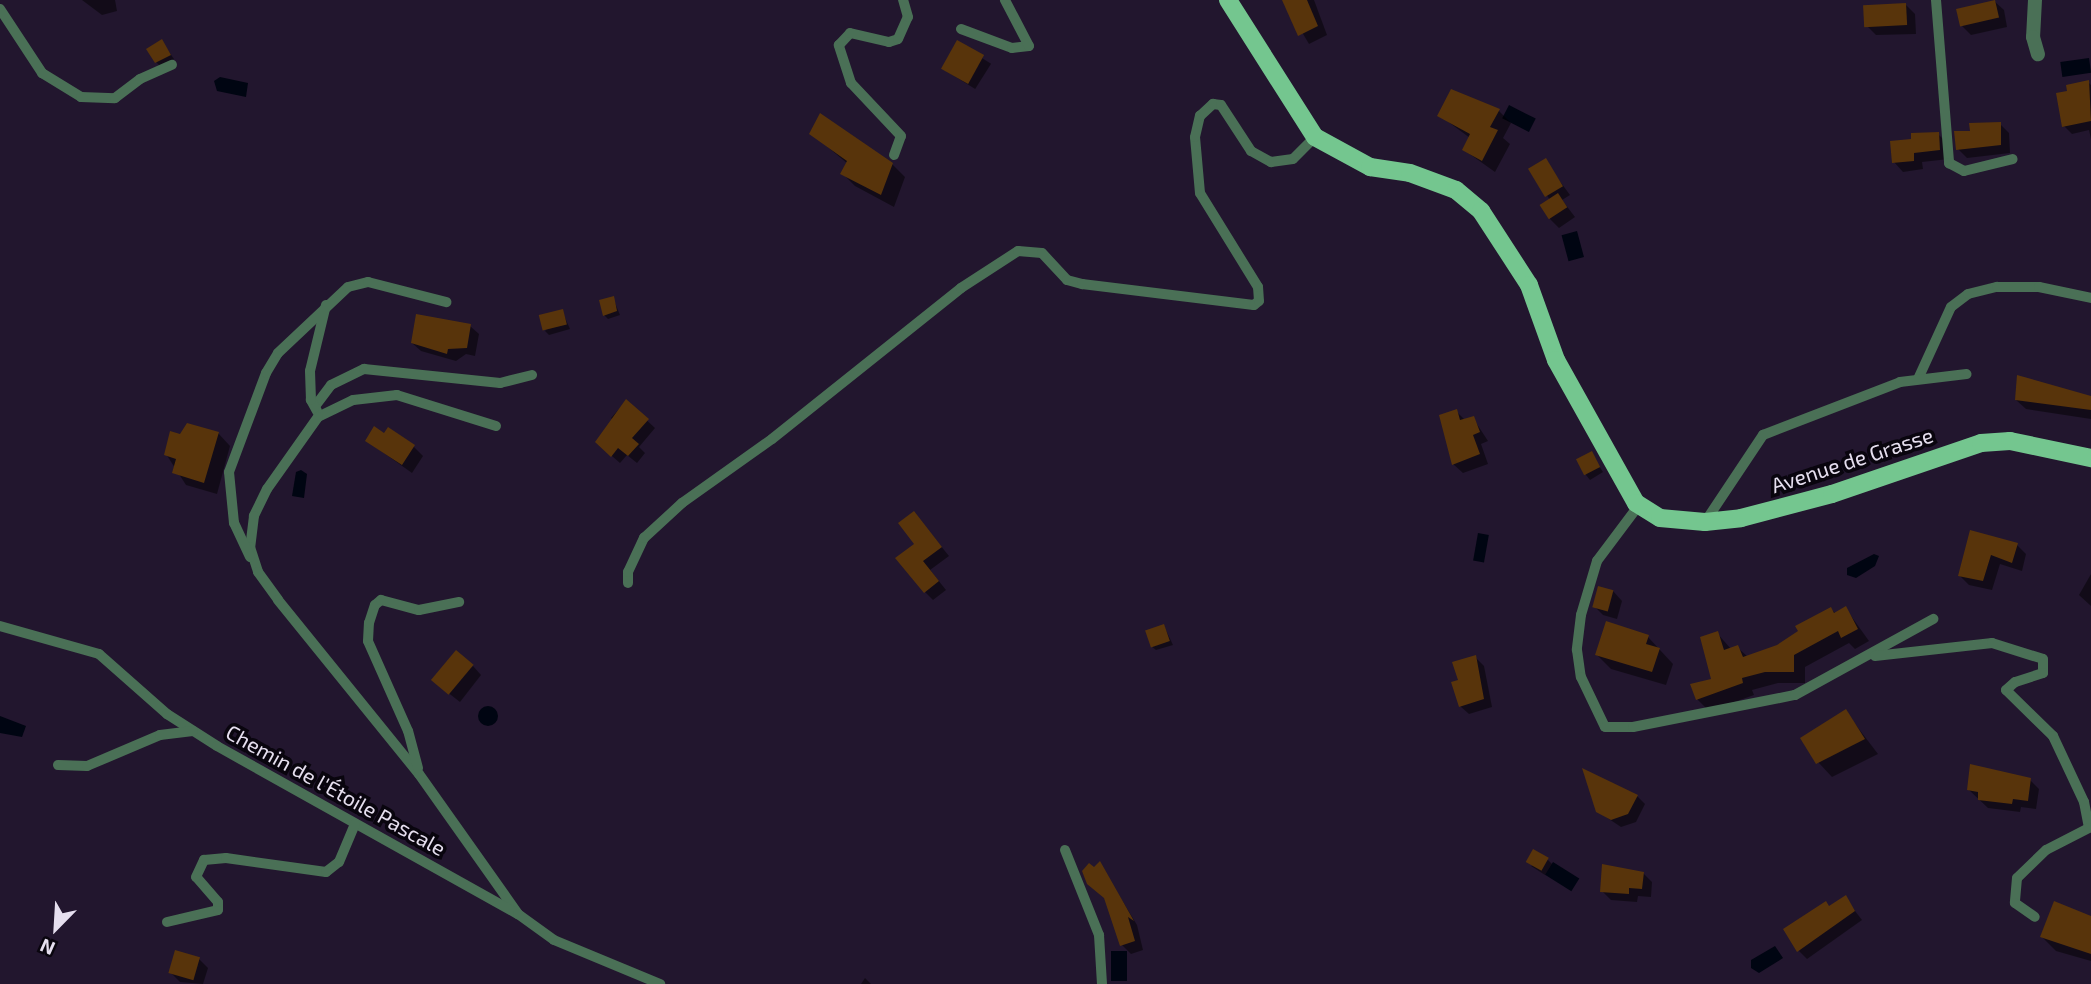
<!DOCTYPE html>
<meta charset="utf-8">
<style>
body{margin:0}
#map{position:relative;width:2091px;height:984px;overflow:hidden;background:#22162e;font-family:"Exo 2",sans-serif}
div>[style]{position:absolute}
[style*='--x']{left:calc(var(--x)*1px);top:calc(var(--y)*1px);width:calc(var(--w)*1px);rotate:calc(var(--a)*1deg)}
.water>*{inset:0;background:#000512;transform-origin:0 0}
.round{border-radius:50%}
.shadow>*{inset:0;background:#0007;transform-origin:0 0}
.building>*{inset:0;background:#58340b;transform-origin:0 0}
.lane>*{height:10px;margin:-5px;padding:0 5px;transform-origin:5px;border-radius:5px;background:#4a7056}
.street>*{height:14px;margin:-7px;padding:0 7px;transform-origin:7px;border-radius:7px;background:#4a7056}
.primary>*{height:18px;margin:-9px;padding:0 9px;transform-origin:9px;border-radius:9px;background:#74c68f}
span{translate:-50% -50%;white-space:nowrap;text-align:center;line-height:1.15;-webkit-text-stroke:7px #09050e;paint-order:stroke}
.street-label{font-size:21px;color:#e6dfef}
.north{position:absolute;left:21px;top:893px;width:70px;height:70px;-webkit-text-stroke:5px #09050e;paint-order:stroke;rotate:204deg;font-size:19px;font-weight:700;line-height:28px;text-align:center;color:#e6dfef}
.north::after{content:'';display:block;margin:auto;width:24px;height:32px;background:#e6dfef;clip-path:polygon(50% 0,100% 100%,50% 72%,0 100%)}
</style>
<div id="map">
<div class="water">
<i style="left:2089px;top:58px;width:15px;height:29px;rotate:82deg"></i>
<i style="clip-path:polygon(220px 77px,248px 83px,246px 97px,217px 91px,214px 81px)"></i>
<i style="left:1509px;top:105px;width:30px;height:15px;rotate:27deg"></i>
<i style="left:1577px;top:231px;width:27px;height:16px;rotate:75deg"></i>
<i style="clip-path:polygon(301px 470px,307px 474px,304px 498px,292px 496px,296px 472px)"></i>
<i style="left:1478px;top:533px;width:11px;height:28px;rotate:10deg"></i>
<i style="clip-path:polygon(1874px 554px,1879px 556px,1875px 566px,1856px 578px,1847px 575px,1847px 568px)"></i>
<i class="round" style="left:478px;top:706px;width:20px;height:20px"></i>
<i style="clip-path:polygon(0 716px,26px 726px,22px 737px,0 733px)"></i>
<i style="left:1553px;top:862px;width:31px;height:15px;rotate:32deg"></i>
<i style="clip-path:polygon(1775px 946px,1783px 958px,1759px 973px,1751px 968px,1751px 960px)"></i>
<i style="left:1111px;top:951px;width:16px;height:30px"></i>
</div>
<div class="shadow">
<i style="clip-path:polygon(82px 0,115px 0,117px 11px,102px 15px)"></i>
<i style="clip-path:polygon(1283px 0,1314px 0,1327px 35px,1309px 44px)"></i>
<i style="clip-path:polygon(1994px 1px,2004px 10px,2007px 27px,1971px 35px,1962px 26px)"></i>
<i style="clip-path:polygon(1905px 4px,1915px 14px,1916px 34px,1876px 35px,1867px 26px)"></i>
<i style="clip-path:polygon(162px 42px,174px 59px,160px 66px,156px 62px)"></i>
<i style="left:958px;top:43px;width:39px;height:30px;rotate:32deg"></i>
<i style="clip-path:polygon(2088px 82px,2091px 85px,2091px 139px,2089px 130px,2072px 134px,2064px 126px,2069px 93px)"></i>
<i style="clip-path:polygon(1499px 111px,1511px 123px,1503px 138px,1510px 144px,1495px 172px,1464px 150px,1470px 138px,1439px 115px)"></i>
<i style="clip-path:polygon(2000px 124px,2009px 133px,2010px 153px,1967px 158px,1958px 149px,1971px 133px)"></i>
<i style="clip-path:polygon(811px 133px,892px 164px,905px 177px,894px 207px,855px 186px,842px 173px,848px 164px)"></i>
<i style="clip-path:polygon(1938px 134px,1947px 143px,1949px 159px,1922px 162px,1923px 169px,1903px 172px,1894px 162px,1913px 140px)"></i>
<i style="clip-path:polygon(1545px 161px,1570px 195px,1562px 200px,1575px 217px,1559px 228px,1550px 219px,1550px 200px,1530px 170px)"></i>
<i style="clip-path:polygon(613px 298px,620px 315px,608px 319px,604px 315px)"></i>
<i style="clip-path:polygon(562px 311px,570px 329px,549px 335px,545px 331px)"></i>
<i style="clip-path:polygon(470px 326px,479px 334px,475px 356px,466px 354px,456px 361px,421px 351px,412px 343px)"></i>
<i style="clip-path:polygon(2091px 398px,2091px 419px,2026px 409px,2016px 400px)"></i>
<i style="clip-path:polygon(626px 401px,655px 428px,639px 447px,645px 453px,637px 463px,627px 455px,620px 463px,605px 450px,615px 422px,611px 418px)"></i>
<i style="clip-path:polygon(1456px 411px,1465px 420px,1473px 418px,1488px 441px,1481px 444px,1488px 464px,1463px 473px,1453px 464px)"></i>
<i style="clip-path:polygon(218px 433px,230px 446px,217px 494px,186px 485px,166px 454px,181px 436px)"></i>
<i style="clip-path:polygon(385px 435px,414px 447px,423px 456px,412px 473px,367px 441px)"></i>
<i style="clip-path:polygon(1591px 454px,1603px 472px,1590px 480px,1586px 475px)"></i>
<i style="clip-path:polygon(914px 513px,949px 556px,930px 570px,946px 590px,933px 600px,925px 592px)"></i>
<i style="clip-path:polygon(1971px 532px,2017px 545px,2026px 554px,2022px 571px,2000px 564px,1992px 590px,1969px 585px,1960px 576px)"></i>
<i style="clip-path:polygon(2091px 574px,2091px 606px,2079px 595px)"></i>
<i style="clip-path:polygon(1613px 591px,1622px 601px,1617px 619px,1603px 615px,1594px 606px)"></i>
<i style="clip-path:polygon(1831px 609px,1836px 614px,1846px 609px,1869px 641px,1855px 649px,1849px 643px,1805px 667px,1805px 683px,1778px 683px,1752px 690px,1754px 695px,1709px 711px,1697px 699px,1713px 680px,1717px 633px,1731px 649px,1737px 647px,1748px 657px,1778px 646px)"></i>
<i style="clip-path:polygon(1164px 626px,1173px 645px,1156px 650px,1151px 646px)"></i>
<i style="clip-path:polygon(1648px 637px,1673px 664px,1666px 685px,1611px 669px,1597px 655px)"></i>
<i style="clip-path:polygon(1475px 657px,1484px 666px,1492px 707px,1469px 714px,1460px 706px)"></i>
<i style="clip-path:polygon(473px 666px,481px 675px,460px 702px,442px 688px)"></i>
<i style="clip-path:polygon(1846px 712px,1878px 754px,1832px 777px,1818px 762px)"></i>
<i style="clip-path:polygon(1972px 766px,2030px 780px,2039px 789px,2036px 809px,2021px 807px,2020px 812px,1988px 808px,1969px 790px)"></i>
<i style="clip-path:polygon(1637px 796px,1645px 804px,1636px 822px,1621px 827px,1597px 811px)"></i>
<i style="clip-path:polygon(1548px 860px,1552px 864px,1545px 875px,1531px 866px)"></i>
<i style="clip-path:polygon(1100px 864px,1137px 925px,1143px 950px,1131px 954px,1122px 945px,1094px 869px)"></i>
<i style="clip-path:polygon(1643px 873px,1652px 882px,1651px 897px,1638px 896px,1637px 902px,1611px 900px,1602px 891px)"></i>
<i style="clip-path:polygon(1845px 898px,1862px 920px,1807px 959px,1799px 951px,1830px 907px)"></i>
<i style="clip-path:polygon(2091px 918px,2091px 961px,2056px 951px,2042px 937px)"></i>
<i style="clip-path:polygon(199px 959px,208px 968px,203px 984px,180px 982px,170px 972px)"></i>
<i style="clip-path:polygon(865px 978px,871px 984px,861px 984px)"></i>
</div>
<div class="building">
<i style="clip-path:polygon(1282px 0,1307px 0,1318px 26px,1298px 36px)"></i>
<i style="left:1995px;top:0;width:18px;height:40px;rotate:77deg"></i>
<i style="left:1906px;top:3px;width:22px;height:43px;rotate:87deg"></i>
<i style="clip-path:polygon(162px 39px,171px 55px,155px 63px,146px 49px)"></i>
<i style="left:957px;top:40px;width:31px;height:33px;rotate:29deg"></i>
<i style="clip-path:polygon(2089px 80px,2091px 121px,2062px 127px,2056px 93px,2067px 91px,2066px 85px)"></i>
<i style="clip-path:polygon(1451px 89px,1500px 109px,1490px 127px,1498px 130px,1482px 161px,1462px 150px,1470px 134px,1437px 116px)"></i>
<i style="clip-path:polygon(820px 113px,893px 163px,881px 195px,840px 174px,847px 161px,809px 134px)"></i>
<i style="clip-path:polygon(2001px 122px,2001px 145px,1956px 150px,1954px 131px,1970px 131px,1969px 123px)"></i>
<i style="clip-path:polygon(1939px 132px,1940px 150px,1914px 153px,1914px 161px,1892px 163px,1890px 141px,1911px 139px,1911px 133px)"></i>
<i style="left:1546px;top:158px;width:33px;height:21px;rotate:59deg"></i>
<i style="left:1558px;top:193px;width:17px;height:22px;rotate:57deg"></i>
<i style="clip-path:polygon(614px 296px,617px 311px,603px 316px,599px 300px)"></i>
<i style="left:563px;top:309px;width:16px;height:25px;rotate:76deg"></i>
<i style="clip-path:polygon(416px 314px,471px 324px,467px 348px,448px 349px,447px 354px,411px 343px)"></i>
<i style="clip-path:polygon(2017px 375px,2091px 396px,2091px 410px,2015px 400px)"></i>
<i style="clip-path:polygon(626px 399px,649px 419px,632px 438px,639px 444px,628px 456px,618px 448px,611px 457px,595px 442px)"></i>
<i style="clip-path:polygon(1457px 409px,1460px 420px,1474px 416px,1480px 432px,1473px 435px,1480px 454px,1452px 465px,1439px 415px)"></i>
<i style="clip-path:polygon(187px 423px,219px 432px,204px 483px,172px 473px,176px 459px,164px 455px,170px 431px,180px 434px)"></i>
<i style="clip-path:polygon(374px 426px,384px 433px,388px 427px,415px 445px,402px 465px,365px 441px)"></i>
<i style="left:1592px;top:451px;width:18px;height:18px;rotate:63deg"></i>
<i style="clip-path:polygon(914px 511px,942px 547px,923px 561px,939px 581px,924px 593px,895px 558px,914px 544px,898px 523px)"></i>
<i style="clip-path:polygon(1970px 530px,2018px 543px,2012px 563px,1991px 555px,1983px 581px,1958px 576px)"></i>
<i style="left:1598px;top:586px;width:16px;height:22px;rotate:15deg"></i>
<i style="clip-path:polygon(1846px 606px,1858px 629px,1841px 638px,1838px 631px,1794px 655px,1794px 672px,1765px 672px,1742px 678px,1743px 683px,1696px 700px,1690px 684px,1711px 679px,1700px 637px,1718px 631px,1724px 650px,1738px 645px,1743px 657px,1777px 645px,1798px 631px,1795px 626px,1831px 607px,1834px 613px)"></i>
<i style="clip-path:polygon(1606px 621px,1649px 635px,1646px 644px,1660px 648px,1652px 672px,1595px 655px)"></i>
<i style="left:1164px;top:624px;width:18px;height:20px;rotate:71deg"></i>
<i style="left:456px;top:650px;width:23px;height:39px;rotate:40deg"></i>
<i style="clip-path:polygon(1476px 655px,1484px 699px,1459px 707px,1451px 682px,1458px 680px,1452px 662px)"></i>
<i style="clip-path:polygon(1846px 709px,1865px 739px,1816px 764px,1800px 738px)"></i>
<i style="clip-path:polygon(1970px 764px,2031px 778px,2028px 801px,2013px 799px,2012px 804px,1978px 800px,1978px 792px,1967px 790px)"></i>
<i style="clip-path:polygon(1582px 768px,1638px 795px,1628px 814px,1611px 820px,1596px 812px)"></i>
<i style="left:1533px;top:849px;width:18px;height:15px;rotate:29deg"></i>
<i style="clip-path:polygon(1100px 861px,1134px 921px,1128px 917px,1135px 941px,1120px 946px,1104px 898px,1087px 884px,1082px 871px,1089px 863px,1094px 867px)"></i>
<i style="clip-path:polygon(1602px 864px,1644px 872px,1642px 889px,1629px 888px,1629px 894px,1600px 892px)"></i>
<i style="clip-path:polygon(1846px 895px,1855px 911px,1797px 952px,1783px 929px,1826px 901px,1829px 906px)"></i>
<i style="clip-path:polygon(2054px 901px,2091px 916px,2091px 954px,2040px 937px)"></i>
<i style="left:175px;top:950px;width:26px;height:24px;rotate:16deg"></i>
</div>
<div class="lane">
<i style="--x:1936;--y:0;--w:164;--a:85.4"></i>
<i style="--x:1949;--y:163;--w:17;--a:28"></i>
<i style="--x:1964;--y:171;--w:50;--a:-13.8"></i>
<i style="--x:0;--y:9;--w:77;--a:56.7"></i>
<i style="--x:42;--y:73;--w:46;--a:31.6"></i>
<i style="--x:81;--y:97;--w:34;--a:2"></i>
<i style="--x:115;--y:98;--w:31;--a:-37"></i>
<i style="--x:140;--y:79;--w:35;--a:-24"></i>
<i style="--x:961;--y:29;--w:54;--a:20.4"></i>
<i style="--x:1012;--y:48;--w:17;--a:-7"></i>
<i style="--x:1029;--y:46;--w:52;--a:-117.6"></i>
<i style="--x:894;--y:155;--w:20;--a:-70"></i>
<i style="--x:901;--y:136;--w:73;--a:-133.3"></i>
<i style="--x:851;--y:83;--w:40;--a:-108"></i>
<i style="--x:839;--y:45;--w:16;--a:-47"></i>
<i style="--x:850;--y:33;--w:40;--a:13"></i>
<i style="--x:889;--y:42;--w:9;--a:-18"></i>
<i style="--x:898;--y:39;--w:24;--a:-66"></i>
<i style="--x:908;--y:17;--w:18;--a:-106"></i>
<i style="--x:1918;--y:379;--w:79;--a:-65.4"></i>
<i style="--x:1951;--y:307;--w:21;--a:-37"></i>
<i style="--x:1968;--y:294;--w:30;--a:-14"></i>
<i style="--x:1997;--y:287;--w:42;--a:0"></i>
<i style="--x:2039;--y:287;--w:53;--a:11.9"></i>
<i style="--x:316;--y:405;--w:25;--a:-53"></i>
<i style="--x:331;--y:385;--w:37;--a:-26"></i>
<i style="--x:364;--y:369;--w:137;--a:5.9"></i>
<i style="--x:500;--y:383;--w:33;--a:-14"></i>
<i style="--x:317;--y:411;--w:13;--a:-119"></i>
<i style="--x:311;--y:400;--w:29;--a:-92"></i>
<i style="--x:310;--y:371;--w:68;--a:-76.4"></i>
<i style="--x:496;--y:426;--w:104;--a:-162.6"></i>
<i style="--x:397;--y:395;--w:44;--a:173.5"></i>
<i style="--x:353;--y:400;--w:39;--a:154"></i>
<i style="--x:318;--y:417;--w:88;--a:125.3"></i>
<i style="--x:267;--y:489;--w:30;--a:116"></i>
<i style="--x:254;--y:516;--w:31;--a:97"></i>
<i style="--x:250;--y:547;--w:26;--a:72"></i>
<i style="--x:258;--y:572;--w:34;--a:54"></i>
<i style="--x:278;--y:600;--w:224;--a:51"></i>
<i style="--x:419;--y:774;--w:171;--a:54.7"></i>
<i style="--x:1639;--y:505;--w:70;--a:126.9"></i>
<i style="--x:1597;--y:561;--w:56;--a:106.5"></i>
<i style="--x:1581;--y:615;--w:35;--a:97"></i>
<i style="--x:1577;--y:650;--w:27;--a:82"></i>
<i style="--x:1581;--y:677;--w:55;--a:64.4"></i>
<i style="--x:1605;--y:727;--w:28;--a:0"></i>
<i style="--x:1633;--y:727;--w:165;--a:-11.2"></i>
<i style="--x:1795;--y:695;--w:158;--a:-28.8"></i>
<i style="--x:1705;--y:522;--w:105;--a:-56.3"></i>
<i style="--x:1763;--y:435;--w:147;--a:-21.1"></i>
<i style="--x:1900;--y:382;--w:67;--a:-6.8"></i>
<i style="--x:250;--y:557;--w:38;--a:-115"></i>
<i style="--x:234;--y:523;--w:51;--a:-95.6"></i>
<i style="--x:229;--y:472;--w:106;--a:-69.5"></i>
<i style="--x:266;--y:373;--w:23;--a:-59"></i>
<i style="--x:278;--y:353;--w:96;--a:-43.3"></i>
<i style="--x:348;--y:287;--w:21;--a:-14"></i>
<i style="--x:368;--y:282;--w:81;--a:14.4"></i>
<i style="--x:628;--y:583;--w:11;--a:-90"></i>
<i style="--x:628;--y:572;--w:38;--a:-65"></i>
<i style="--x:644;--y:538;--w:52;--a:-42.6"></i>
<i style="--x:682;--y:503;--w:110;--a:-35.4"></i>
<i style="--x:772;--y:439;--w:242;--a:-38.6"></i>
<i style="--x:961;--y:288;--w:68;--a:-33"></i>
<i style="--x:1018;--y:251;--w:24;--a:5"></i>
<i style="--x:1042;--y:253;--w:37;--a:47"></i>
<i style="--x:1067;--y:280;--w:16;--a:15"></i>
<i style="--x:1082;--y:284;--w:173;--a:7"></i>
<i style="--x:1254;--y:305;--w:6;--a:-39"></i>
<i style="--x:1259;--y:301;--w:14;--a:-94"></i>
<i style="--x:1258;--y:287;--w:110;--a:-121.7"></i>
<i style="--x:1200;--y:193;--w:56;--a:-95.1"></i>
<i style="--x:1195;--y:137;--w:22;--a:-77"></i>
<i style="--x:1200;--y:116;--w:18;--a:-43"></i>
<i style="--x:1213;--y:104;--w:8;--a:7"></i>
<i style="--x:1221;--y:105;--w:55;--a:56.9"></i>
<i style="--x:1251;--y:151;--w:23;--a:29"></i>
<i style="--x:1271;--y:162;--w:22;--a:-8"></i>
<i style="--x:1293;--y:159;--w:31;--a:-45"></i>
<i style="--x:0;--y:626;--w:103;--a:15.8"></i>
<i style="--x:99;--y:654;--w:91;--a:41.4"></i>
<i style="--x:167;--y:714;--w:59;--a:32.6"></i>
<i style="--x:217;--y:746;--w:345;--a:29.2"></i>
<i style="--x:518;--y:914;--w:44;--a:35.8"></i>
<i style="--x:554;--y:940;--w:115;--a:22.5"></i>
<i style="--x:1875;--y:656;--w:118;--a:-6.3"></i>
<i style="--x:1992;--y:643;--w:53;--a:17.4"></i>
<i style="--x:2043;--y:659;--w:14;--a:90"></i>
<i style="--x:2043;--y:673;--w:29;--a:162"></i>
<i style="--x:2015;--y:682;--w:12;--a:138"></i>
<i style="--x:2006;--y:690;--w:66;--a:44.4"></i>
<i style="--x:2053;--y:736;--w:73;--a:64.8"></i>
<i style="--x:2084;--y:802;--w:26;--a:79"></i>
<i style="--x:2089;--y:828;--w:48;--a:152.9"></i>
<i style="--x:2046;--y:850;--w:40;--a:136"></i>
<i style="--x:2017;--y:878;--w:25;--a:95"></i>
<i style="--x:2015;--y:903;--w:24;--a:35"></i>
<i style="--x:58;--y:765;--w:29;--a:2"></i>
<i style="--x:87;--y:766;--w:79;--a:-23"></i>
<i style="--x:160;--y:735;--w:33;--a:-7"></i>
<i style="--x:418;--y:768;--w:38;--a:-105"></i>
<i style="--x:408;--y:731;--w:98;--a:-114"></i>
<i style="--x:368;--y:641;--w:18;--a:-87"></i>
<i style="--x:369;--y:623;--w:19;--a:-72"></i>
<i style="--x:375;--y:605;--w:8;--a:-40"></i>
<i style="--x:381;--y:600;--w:39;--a:15"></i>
<i style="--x:419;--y:610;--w:41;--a:-11.3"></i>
<i style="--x:1065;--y:850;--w:92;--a:68.2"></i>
<i style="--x:1099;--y:935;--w:49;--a:86.5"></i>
<i style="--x:167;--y:922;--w:52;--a:-13.2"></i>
<i style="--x:218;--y:910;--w:8;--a:-90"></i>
<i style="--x:218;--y:902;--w:33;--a:-131"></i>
<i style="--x:196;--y:877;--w:19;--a:-65"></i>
<i style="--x:204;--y:860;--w:22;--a:-5"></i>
<i style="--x:226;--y:858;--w:101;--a:8"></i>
<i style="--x:326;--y:872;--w:16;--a:-38"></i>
<i style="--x:339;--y:862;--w:41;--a:-67.2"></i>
</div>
<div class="street">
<i style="--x:2035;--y:0;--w:37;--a:93"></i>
<i style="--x:2033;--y:37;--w:18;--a:74"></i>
</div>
<div class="primary">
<i style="--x:1228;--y:0;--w:162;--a:57.6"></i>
<i style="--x:1315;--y:137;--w:63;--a:28.6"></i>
<i style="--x:1370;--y:167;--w:40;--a:8.5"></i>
<i style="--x:1410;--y:173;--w:49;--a:20.3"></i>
<i style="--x:1456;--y:190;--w:33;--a:40"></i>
<i style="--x:1481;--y:211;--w:88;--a:57"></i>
<i style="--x:1529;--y:285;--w:80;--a:70.2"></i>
<i style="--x:1556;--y:360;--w:164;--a:60.8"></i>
<i style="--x:1636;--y:503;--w:28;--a:32"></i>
<i style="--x:1660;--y:518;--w:45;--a:5.1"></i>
<i style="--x:1705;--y:522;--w:36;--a:-6"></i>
<i style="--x:1741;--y:518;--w:94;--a:-14.8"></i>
<i style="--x:1832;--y:494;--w:157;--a:-18.9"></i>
<i style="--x:1981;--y:443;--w:29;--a:-4"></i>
<i style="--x:2010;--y:441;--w:83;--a:11.9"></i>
</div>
<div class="street-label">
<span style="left:1852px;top:460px;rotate:-18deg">Avenue de Grasse</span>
<span style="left:336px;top:790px;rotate:29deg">Chemin de l'Étoile Pascale</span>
</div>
<div class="north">N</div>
</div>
